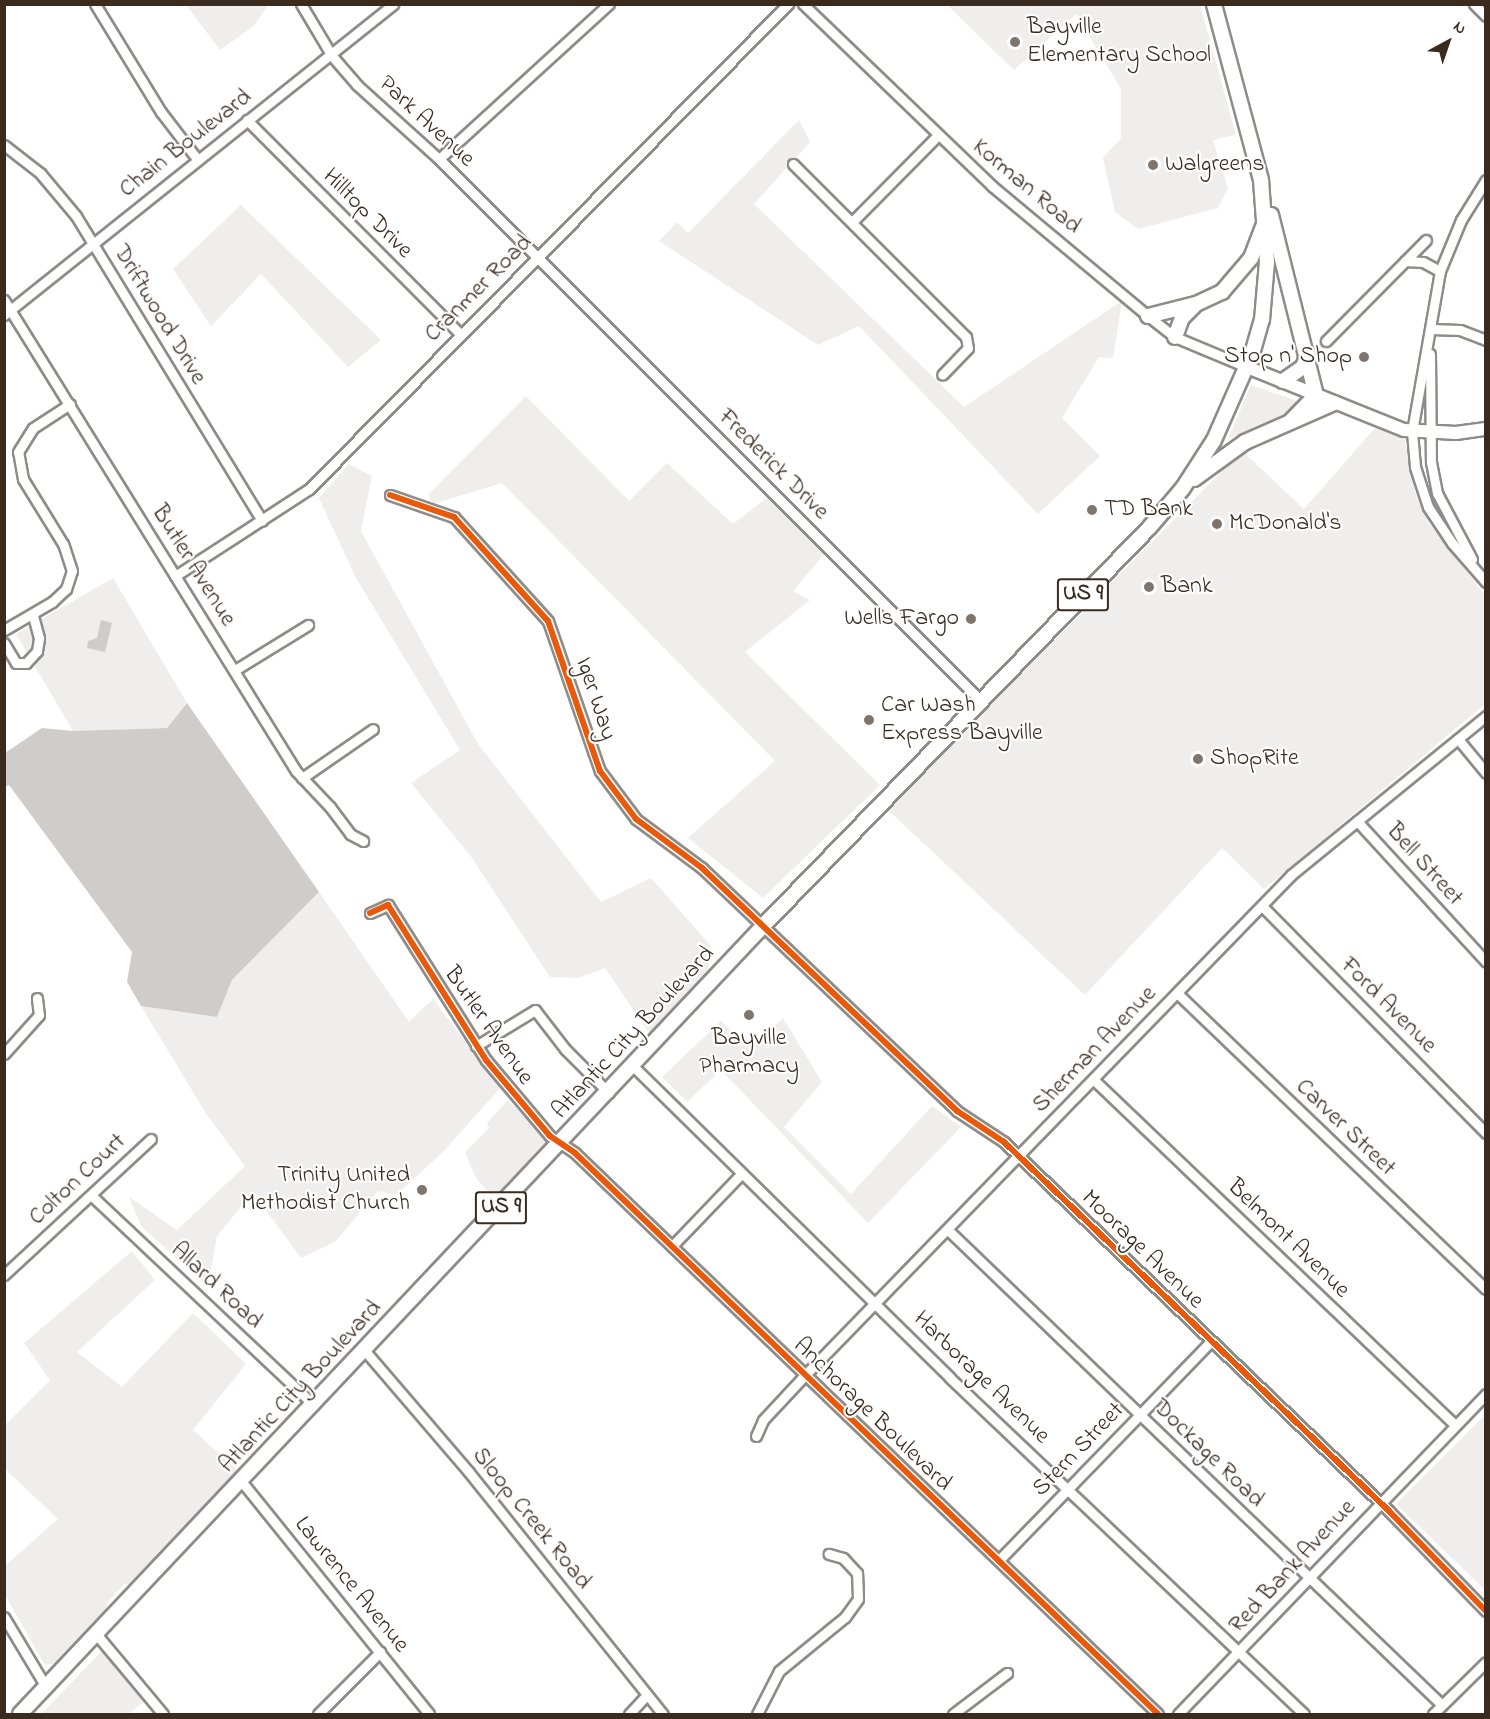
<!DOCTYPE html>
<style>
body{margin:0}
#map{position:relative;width:1490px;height:1719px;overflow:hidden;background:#fff;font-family:"Indie Flower",sans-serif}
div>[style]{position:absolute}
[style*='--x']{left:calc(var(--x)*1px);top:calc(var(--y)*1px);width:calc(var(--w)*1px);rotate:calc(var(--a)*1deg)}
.built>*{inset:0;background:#efeeed}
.water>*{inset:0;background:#d0ccca}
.roads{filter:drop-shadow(2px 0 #8e8b88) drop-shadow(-2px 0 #8e8b88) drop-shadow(0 2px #8e8b88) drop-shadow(0 -2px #8e8b88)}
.minor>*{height:9px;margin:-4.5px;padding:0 4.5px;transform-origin:4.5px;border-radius:4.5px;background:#fff}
.major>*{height:12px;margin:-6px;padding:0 6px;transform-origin:6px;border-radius:6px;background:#fff}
.highway>*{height:14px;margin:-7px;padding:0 7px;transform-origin:7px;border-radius:7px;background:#fff}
.cycleway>*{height:6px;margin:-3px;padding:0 3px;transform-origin:3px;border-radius:3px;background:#e8590c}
.dots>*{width:16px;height:16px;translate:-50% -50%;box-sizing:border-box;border:3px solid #fff;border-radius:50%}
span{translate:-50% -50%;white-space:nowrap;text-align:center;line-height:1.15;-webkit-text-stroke:4.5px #fff;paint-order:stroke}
.shield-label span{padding:2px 4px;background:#fff;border:2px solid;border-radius:4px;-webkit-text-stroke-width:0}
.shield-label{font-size:22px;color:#3b2a1e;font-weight:700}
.poi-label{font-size:24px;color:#3b2a1e}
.left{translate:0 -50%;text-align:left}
.right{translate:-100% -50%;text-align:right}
.street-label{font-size:24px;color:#3b2a1e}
.frame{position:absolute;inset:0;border:6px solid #3b2a1e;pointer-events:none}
.north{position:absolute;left:1418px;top:12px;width:60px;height:60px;-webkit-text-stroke:4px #fff;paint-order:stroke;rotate:40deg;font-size:16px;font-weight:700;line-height:24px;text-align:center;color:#3b2a1e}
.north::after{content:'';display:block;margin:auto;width:21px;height:27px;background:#3b2a1e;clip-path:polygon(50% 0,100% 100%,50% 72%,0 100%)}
</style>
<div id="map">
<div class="built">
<i style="clip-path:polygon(186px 5px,268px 5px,254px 26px,220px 50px)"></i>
<i style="clip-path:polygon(947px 5px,1200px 5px,1236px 135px,1213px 140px,1228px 188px,1218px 208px,1138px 229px,1115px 212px,1103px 158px,1121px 138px,1121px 89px,1076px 14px,1014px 70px)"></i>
<i style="clip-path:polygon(799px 120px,810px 142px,754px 204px,964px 407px,1122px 301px,1113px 358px,1099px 357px,1062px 418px,1100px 456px,1038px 514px,859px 326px,818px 345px,659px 241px,677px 222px,688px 233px)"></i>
<i style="clip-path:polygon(241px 205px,381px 340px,348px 367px,261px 274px,211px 326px,173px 269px)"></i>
<i style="clip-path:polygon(1251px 385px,1300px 402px,1291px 412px,1228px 439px)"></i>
<i style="clip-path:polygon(526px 396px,629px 501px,667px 463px,733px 524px,769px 496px,826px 552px,793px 591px,810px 600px,745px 652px,880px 785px,763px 898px,688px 838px,775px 761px,502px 483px,433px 504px,428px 495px)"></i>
<i style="clip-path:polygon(1375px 428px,1405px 439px,1415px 492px,1428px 522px,1485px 595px,1485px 704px,1264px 889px,1222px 848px,1085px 995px,887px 809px,1242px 451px,1304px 509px)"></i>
<i style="clip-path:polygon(349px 464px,372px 476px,361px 531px,478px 744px,601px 902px,651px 878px,710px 945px,708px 974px,650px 1034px,605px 968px,578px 978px,550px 977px,472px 858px,411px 783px,460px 750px,356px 578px,319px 498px)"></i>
<i style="clip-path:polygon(113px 578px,187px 703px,167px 728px,73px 731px,16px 634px)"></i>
<i style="clip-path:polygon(319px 892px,409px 1022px,433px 999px,500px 1088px,444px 1151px,396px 1195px,378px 1191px,335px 1242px,301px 1258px,262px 1205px,245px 1202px,217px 1236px,208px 1287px,141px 1226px,129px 1197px,177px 1230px,245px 1166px,207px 1115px,141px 1006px,217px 1017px,232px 980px)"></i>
<i style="clip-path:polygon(783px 1018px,822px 1082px,784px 1127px,851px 1194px,932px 1106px,961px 1127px,868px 1223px,721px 1070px,687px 1102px,662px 1077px,721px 1021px,750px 1048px)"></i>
<i style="clip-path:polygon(508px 1100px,547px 1139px,548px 1147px,496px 1201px,476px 1178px,465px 1152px,489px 1128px,487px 1123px)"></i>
<i style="clip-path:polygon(132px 1251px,155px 1280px,77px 1352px,122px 1387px,193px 1313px,246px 1364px,193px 1430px,237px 1470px,134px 1584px,124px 1584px,107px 1603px,106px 1614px,59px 1663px,45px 1665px,5px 1595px,4px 1567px,58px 1519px,5px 1469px,5px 1425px,50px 1380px,24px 1343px)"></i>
<i style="clip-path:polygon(1485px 1415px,1485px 1590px,1396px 1504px)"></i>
<i style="clip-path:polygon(102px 1651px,145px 1701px,128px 1714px,41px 1714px)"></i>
</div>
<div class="water">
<i style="clip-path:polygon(101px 620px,112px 623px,105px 652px,87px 648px,88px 641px,97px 638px)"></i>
<i style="clip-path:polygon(187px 703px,319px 892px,232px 980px,217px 1017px,141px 1006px,127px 982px,132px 952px,9px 785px,5px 787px,5px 753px,42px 728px,73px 731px,167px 728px)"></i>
</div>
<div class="roads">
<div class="minor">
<i style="--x:95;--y:4;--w:127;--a:58.6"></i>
<i style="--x:161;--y:112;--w:59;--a:52.5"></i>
<i style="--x:301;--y:4;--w:61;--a:59.2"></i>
<i style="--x:332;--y:56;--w:38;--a:49"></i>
<i style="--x:357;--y:85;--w:110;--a:42.1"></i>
<i style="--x:439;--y:159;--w:765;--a:45"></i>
<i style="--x:803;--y:4;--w:262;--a:43.9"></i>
<i style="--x:992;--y:186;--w:203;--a:39.8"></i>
<i style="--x:1148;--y:316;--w:34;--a:38"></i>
<i style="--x:1175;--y:337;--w:78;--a:22.6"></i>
<i style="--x:1474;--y:4;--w:17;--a:45"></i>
<i style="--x:247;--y:120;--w:303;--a:45.1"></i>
<i style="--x:4;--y:145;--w:46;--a:37.9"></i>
<i style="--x:40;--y:173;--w:56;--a:50.1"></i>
<i style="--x:76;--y:216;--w:357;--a:58.6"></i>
<i style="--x:439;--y:159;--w:230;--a:-42.4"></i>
<i style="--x:793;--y:164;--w:245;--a:45"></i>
<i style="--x:966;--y:337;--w:11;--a:80"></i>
<i style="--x:968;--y:348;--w:37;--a:134"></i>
<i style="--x:1486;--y:180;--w:47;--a:122"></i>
<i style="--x:1461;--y:220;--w:55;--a:112.4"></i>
<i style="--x:1440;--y:271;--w:163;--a:99.9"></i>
<i style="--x:1412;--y:432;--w:35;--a:85"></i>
<i style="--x:1415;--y:467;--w:42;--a:72"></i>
<i style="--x:1428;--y:507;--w:43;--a:56.3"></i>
<i style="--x:1452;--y:543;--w:52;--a:48.9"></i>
<i style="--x:852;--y:222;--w:121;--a:-45.3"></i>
<i style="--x:1405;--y:261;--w:18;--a:3"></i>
<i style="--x:1423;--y:262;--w:19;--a:28"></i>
<i style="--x:4;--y:300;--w:554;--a:58.2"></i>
<i style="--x:296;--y:771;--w:50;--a:46.6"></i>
<i style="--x:330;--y:807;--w:34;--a:53"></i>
<i style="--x:350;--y:834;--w:15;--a:28"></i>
<i style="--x:4;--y:315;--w:498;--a:-38.6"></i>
<i style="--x:1431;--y:329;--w:29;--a:2"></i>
<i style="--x:1460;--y:330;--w:28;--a:21"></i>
<i style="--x:1326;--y:341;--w:142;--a:-45.3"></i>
<i style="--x:1430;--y:354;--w:108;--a:89.5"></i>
<i style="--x:1431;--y:462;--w:32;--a:79"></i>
<i style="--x:1437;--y:493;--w:75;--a:62.1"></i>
<i style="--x:390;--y:495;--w:68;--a:19"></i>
<i style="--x:454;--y:517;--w:140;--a:47.9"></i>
<i style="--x:548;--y:621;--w:159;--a:70.9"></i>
<i style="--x:600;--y:771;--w:60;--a:53.1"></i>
<i style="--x:636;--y:819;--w:82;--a:36.6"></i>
<i style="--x:702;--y:868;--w:352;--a:43.6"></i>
<i style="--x:957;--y:1111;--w:56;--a:33.4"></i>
<i style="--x:1004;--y:1142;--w:533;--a:43.78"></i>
<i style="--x:1389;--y:1511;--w:139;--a:45.9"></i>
<i style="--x:175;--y:576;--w:160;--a:-33"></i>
<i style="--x:309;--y:489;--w:682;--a:-45.36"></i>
<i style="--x:4;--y:630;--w:56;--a:-30.3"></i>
<i style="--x:52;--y:602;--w:19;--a:-43"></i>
<i style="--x:66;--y:589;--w:19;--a:-72"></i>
<i style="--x:72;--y:571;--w:28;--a:-108"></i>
<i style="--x:63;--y:544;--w:76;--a:-121.6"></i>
<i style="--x:23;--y:479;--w:27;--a:-100"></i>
<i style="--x:18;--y:452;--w:28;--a:-58"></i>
<i style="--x:33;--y:428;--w:44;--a:-33"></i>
<i style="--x:4;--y:643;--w:23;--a:59"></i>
<i style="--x:16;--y:663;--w:10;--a:0"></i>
<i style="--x:26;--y:663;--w:16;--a:-47"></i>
<i style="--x:37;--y:651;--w:13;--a:-81"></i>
<i style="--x:39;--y:638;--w:24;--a:-105"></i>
<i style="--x:235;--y:670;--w:86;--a:-31.7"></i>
<i style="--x:1458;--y:739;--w:44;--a:50.5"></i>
<i style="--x:302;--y:778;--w:86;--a:-34.6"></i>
<i style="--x:1357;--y:821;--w:191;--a:47.5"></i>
<i style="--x:1262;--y:906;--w:319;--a:45.4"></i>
<i style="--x:370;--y:913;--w:20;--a:-24"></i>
<i style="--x:388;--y:905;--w:183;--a:57.7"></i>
<i style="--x:486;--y:1060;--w:99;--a:49.9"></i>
<i style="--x:550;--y:1136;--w:30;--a:34"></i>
<i style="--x:575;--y:1153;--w:809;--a:43.9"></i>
<i style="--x:1178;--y:994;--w:426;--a:43.8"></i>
<i style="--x:476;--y:1046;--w:69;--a:-31.4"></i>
<i style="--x:535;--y:1010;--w:49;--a:52.4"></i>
<i style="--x:565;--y:1049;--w:62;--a:45"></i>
<i style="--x:4;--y:1054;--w:52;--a:-48.1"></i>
<i style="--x:39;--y:1015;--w:17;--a:-97"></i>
<i style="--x:634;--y:1067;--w:443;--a:44.5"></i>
<i style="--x:950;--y:1378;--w:488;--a:43.5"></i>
<i style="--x:1095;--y:1081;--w:498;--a:43.7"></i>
<i style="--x:91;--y:1195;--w:306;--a:43.3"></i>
<i style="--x:948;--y:1230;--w:685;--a:43.88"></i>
<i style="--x:672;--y:1246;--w:100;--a:-46.2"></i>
<i style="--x:4;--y:1275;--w:200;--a:-42.8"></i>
<i style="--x:366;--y:1352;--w:157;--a:49.4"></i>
<i style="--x:468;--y:1471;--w:312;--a:51.3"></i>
<i style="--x:756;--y:1436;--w:17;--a:-66"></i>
<i style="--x:763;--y:1420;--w:60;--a:-47"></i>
<i style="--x:804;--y:1376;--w:699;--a:-45.81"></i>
<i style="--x:1291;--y:875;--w:252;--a:-39.2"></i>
<i style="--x:242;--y:1482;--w:298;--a:51.1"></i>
<i style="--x:999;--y:1560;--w:305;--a:-45.9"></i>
<i style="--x:4;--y:1617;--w:82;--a:59"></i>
<i style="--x:97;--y:1635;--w:103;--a:50.1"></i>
<i style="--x:318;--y:1714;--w:88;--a:-45"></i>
<i style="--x:629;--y:1714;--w:26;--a:-47"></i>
<i style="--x:757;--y:1714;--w:48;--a:-62.9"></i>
<i style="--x:779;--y:1671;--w:85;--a:-39.3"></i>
<i style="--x:845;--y:1617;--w:22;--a:-54"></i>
<i style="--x:858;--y:1599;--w:26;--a:-92"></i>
<i style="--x:857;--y:1573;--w:21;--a:-133"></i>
<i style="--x:843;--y:1558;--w:15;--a:-164"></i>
<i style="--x:953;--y:1714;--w:68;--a:-37.2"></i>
<i style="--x:1178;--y:1714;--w:444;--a:-46.1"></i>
<i style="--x:1433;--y:1714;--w:74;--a:-44.5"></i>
</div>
<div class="major">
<i style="--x:1247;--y:367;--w:169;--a:21.9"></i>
<i style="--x:1404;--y:430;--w:52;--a:3.3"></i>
<i style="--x:1456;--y:433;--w:30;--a:-8"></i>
</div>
<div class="highway">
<i style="--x:1271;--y:215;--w:186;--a:76"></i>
<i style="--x:1316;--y:395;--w:37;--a:134"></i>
<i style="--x:1148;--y:316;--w:49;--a:-14"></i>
<i style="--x:1196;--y:304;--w:29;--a:-25"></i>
<i style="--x:1222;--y:292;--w:45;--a:-49.5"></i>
<i style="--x:1251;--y:258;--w:34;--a:-69"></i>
<i style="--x:1175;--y:337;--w:20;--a:-70"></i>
<i style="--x:1182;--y:318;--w:17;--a:-45"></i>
<i style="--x:1283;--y:381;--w:24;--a:-35"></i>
<i style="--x:1303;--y:367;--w:14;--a:-69"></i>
<i style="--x:1194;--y:479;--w:63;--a:-36"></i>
<i style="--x:1245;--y:442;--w:97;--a:-23.7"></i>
<i style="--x:20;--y:1714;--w:1083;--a:-46.68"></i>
<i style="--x:763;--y:926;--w:554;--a:-45.88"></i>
<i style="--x:1149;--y:528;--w:52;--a:-49.6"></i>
<i style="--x:1183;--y:488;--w:57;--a:-57.1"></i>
<i style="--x:1214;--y:440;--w:94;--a:-66.2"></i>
<i style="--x:1252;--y:354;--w:35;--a:-74"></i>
<i style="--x:1262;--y:320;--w:58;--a:-85.1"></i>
<i style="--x:1267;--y:262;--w:82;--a:-94.2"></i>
<i style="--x:1261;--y:180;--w:182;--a:-105"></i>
</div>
</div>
<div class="cycleway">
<i style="--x:390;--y:495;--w:68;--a:19"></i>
<i style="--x:454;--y:517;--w:140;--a:47.9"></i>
<i style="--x:548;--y:621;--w:159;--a:70.9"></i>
<i style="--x:600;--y:771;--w:60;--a:53.1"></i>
<i style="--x:636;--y:819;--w:82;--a:36.6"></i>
<i style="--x:702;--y:868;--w:352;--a:43.6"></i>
<i style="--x:957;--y:1111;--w:56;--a:33.4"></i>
<i style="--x:1004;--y:1142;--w:533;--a:43.78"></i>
<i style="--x:1389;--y:1511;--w:139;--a:45.9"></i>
<i style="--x:370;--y:913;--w:20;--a:-24"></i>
<i style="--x:388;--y:905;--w:183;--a:57.7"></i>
<i style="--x:486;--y:1060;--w:99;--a:49.9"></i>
<i style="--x:550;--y:1136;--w:30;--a:34"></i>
<i style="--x:575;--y:1153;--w:809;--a:43.9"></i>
</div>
<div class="dots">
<i style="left:1015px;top:42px;background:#80756d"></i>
<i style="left:1153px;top:165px;background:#80756d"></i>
<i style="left:1364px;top:357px;background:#80756d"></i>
<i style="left:1092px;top:510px;background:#80756d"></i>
<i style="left:1217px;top:524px;background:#80756d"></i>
<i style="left:1149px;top:587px;background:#80756d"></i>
<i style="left:971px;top:619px;background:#80756d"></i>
<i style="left:869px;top:720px;background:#80756d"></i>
<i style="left:1198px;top:759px;background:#80756d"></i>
<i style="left:749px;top:1015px;background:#80756d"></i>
<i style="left:422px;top:1190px;background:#80756d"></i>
</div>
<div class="shield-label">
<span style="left:1083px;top:595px">US 9</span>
<span style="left:501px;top:1208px">US 9</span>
</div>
<div class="poi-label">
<span class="left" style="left:1027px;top:42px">Bayville<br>Elementary School</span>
<span class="left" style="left:1165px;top:165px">Walgreens</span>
<span class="right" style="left:1352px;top:357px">Stop n' Shop</span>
<span class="left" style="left:1104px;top:510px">TD Bank</span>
<span class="left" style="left:1229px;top:524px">McDonald's</span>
<span class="left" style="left:1161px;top:587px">Bank</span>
<span class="right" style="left:959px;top:619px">Wells Fargo</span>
<span class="left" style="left:881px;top:720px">Car Wash<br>Express Bayville</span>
<span class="left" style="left:1210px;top:759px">ShopRite</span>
<span style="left:749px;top:1053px">Bayville<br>Pharmacy</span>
<span class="right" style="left:410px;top:1190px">Trinity United<br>Methodist Church</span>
</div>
<div class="street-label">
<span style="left:426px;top:122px;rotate:43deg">Park Avenue</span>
<span style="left:186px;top:144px;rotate:-38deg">Chain Boulevard</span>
<span style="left:1026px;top:187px;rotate:40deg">Korman Road</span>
<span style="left:367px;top:214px;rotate:45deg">Hilltop Drive</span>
<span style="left:479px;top:289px;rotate:-45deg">Cranmer Road</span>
<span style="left:159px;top:315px;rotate:59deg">Driftwood Drive</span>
<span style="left:773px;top:465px;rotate:45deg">Frederick Drive</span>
<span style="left:193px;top:566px;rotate:58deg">Butler Avenue</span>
<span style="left:595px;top:699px;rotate:72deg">Iger Way</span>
<span style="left:1424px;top:865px;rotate:48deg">Bell Street</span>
<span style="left:1388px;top:1006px;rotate:45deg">Ford Avenue</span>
<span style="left:488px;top:1026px;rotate:55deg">Butler Avenue</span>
<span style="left:634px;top:1033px;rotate:-47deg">Atlantic City Boulevard</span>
<span style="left:1095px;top:1050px;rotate:-46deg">Sherman Avenue</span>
<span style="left:1345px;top:1128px;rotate:44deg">Carver Street</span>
<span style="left:78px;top:1180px;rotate:-43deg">Colton Court</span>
<span style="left:1288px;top:1239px;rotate:44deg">Belmont Avenue</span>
<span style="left:1142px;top:1250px;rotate:44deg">Moorage Avenue</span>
<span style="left:216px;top:1286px;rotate:43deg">Allard Road</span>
<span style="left:981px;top:1378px;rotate:44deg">Harborage Avenue</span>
<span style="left:301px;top:1387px;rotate:-47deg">Atlantic City Boulevard</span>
<span style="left:872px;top:1415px;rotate:44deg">Anchorage Boulevard</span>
<span style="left:1079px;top:1450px;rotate:-46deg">Stern Street</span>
<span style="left:1208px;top:1454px;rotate:44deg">Dockage Road</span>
<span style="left:531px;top:1519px;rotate:51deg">Sloop Creek Road</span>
<span style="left:1293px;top:1567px;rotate:-47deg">Red Bank Avenue</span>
<span style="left:351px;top:1585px;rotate:51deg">Lawrence Avenue</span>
</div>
<div class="frame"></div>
<div class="north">N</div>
</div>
